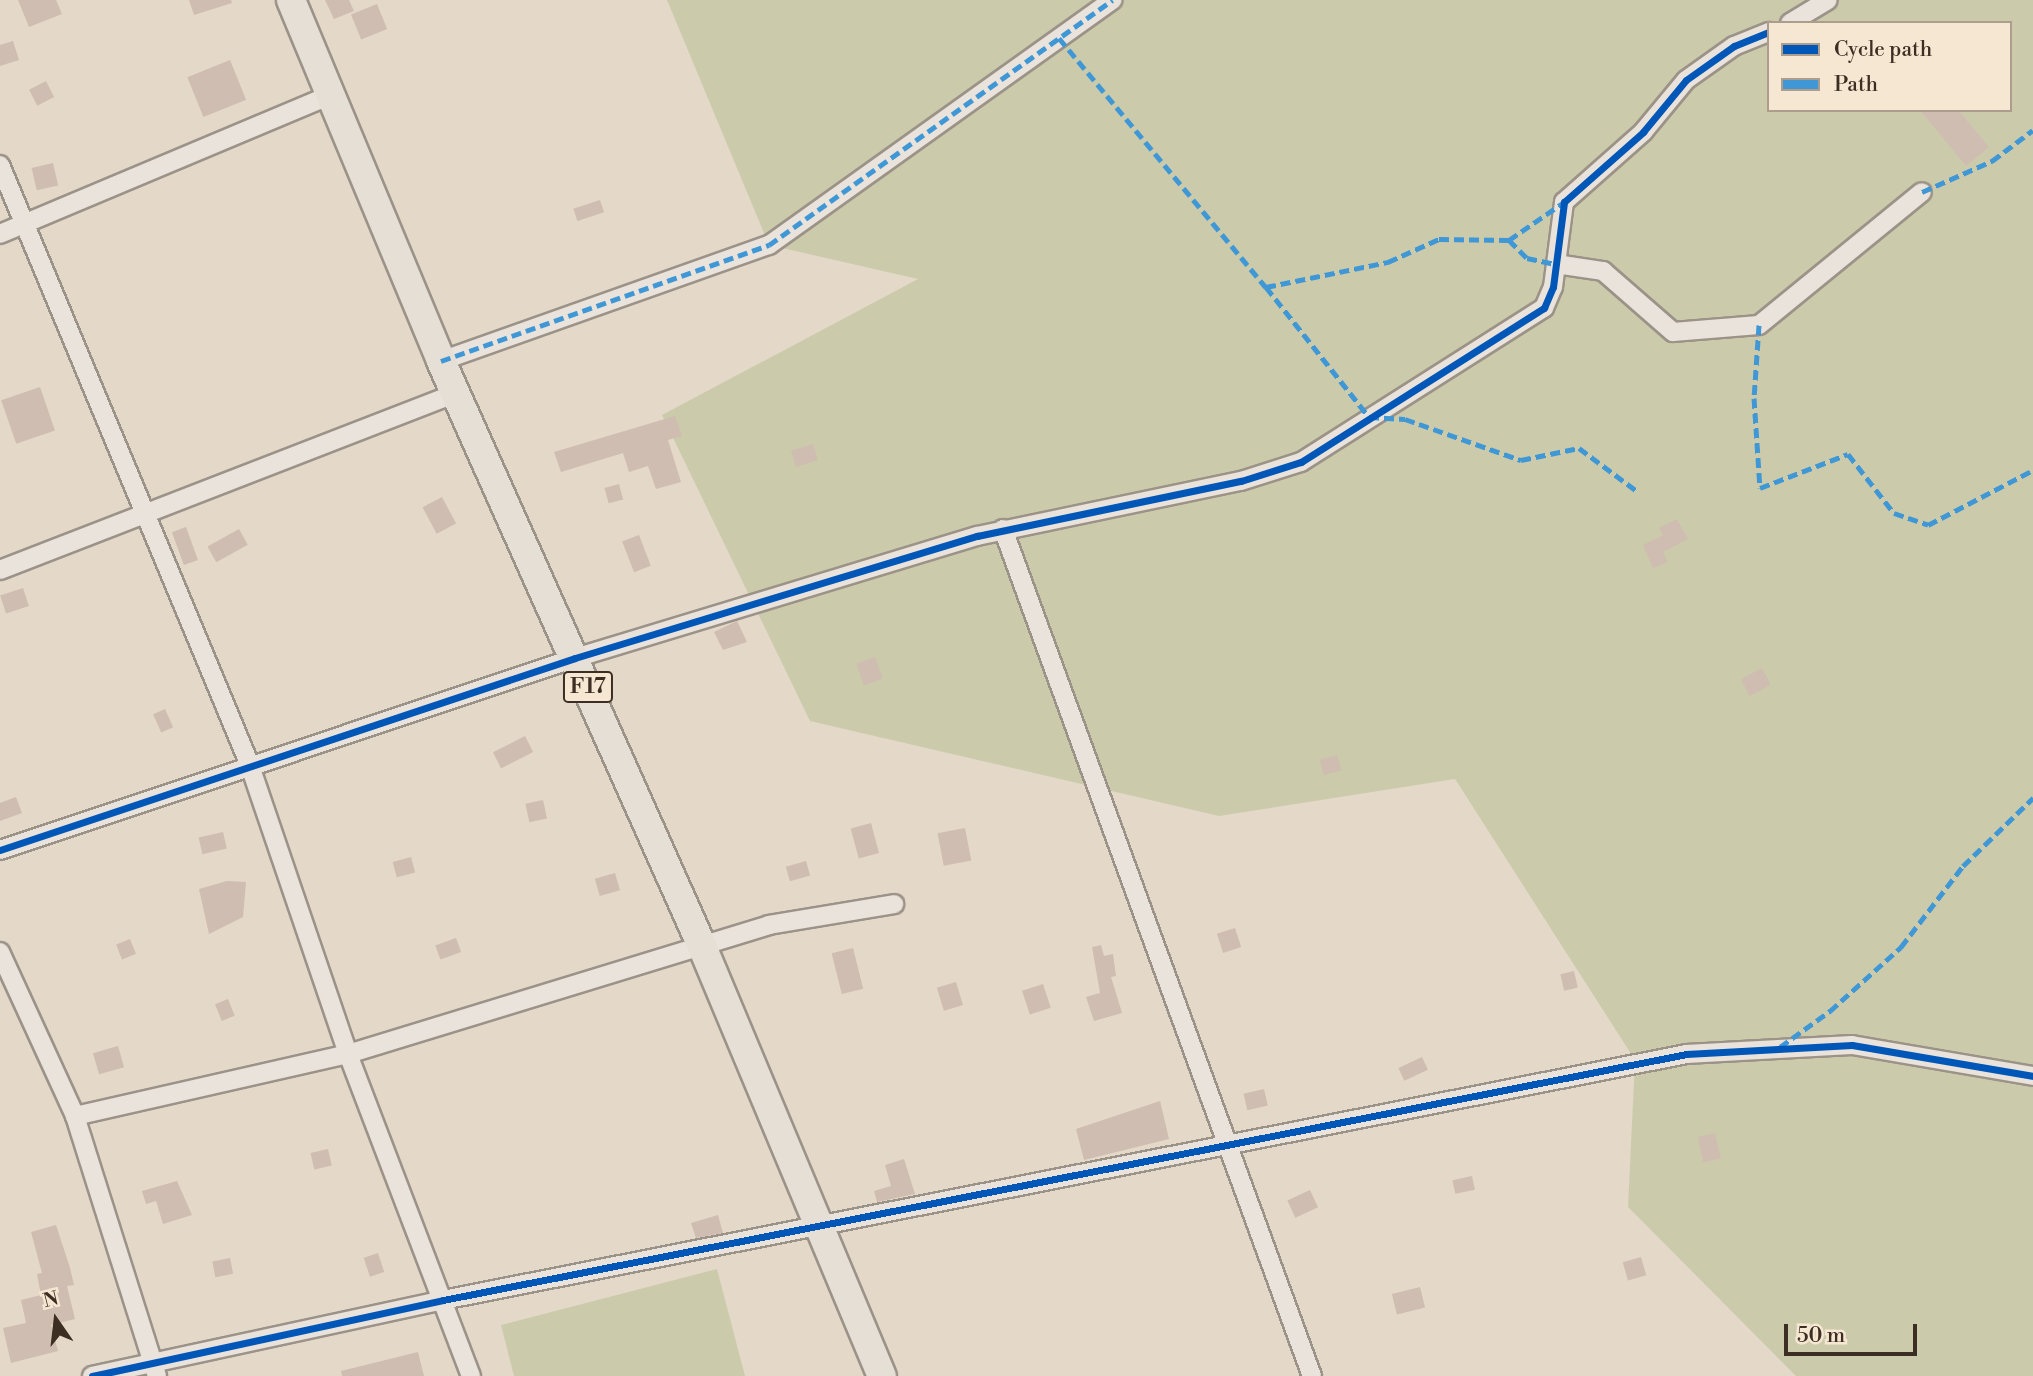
<!DOCTYPE html>
<style>
body{margin:0}
#map{position:relative;width:2033px;height:1376px;overflow:hidden;background:#e4d8c8;font-family:"Libre Bodoni",serif}
div>[style]{position:absolute}
[style*='--x']{left:calc(var(--x)*1px);top:calc(var(--y)*1px);width:calc(var(--w)*1px);rotate:calc(var(--a)*1deg)}
.green>*{inset:0;background:#cbcbab}
.building>*{inset:0;background:#cebdb0;transform-origin:0 0}
.roads{filter:drop-shadow(2px 0 #9b9288) drop-shadow(-2px 0 #9b9288) drop-shadow(0 2px #9b9288) drop-shadow(0 -2px #9b9288)}
.minor>*{height:18px;margin:-9px;padding:0 9px;transform-origin:9px;border-radius:9px;background:#eae3db}
.trunk>*{height:28px;margin:-14px;padding:0 14px;transform-origin:14px;border-radius:14px;background:#e6dfd5}
.quiet>*{height:5px;margin-top:-2.5px;transform-origin:0;background:repeating-linear-gradient(90deg,#3f97d6 0 10px,transparent 0 15px)}
.cycleway>*{height:7px;margin:-3.5px;padding:0 3.5px;transform-origin:3.5px;border-radius:3.5px;background:#0057b8}
span{translate:-50% -50%;white-space:nowrap;text-align:center;line-height:1.15;-webkit-text-stroke:6px #f6e7d3;paint-order:stroke}
.shield-label span{padding:2px 5px;background:#f6e7d3;border:2px solid;border-radius:5px;-webkit-text-stroke-width:0}
.shield-label{font-size:21px;color:#3d2e23;font-weight:700}
.legend{position:absolute;left:1767px;top:21px;width:245px;height:91px;box-sizing:border-box;background:#f6e7d3;border:2px solid #ac9d8d;margin:0;padding:9px 12px;list-style:none;font-size:21px;color:#3d2e23}
.legend li{display:flex;align-items:center;gap:14px;height:35px}
.legend b{width:35px;border:2px solid #ac9d8d}
.north{position:absolute;left:21px;top:1285px;width:70px;height:70px;-webkit-text-stroke:5px #f6e7d3;paint-order:stroke;rotate:346deg;font-size:19px;font-weight:700;line-height:28px;text-align:center;color:#3d2e23}
.north::after{content:'';display:block;margin:auto;width:24px;height:32px;background:#3d2e23;clip-path:polygon(50% 0,100% 100%,50% 72%,0 100%)}
.scale{position:absolute;left:1784px;top:1324px;width:133px;height:32px;box-sizing:border-box;border:4px solid #3d2e23;border-top:0;padding-left:9px;font-size:21px;line-height:24px;white-space:nowrap;color:#3d2e23;-webkit-text-stroke:5px #f6e7d3;paint-order:stroke}
</style>
<div id="map">
<div class="green">
<i style="clip-path:polygon(evenodd,667px 0,2033px 0,2033px 1376px,1796px 1376px,1628px 1207px,1635px 1060px,1455px 779px,1219px 816px,810px 721px,662px 415px,918px 279px,769px 245px,667px 0,1769px 23px,2010px 23px,2010px 110px,1769px 110px,1769px 23px)"></i>
<i style="clip-path:polygon(717px 1269px,745px 1376px,514px 1376px,501px 1325px)"></i>
</div>
<div class="building">
<i style="clip-path:polygon(18px 0,56px 0,62px 14px,29px 27px)"></i>
<i style="clip-path:polygon(189px 0,231px 0,232px 3px,194px 15px)"></i>
<i style="clip-path:polygon(325px 0,349px 0,354px 11px,334px 19px)"></i>
<i style="left:377px;top:4px;width:27px;height:28px;rotate:68deg"></i>
<i style="clip-path:polygon(13px 41px,19px 60px,0 66px,0 45px)"></i>
<i style="left:230px;top:60px;width:43px;height:46px;rotate:68deg"></i>
<i style="left:46px;top:81px;width:18px;height:19px;rotate:63deg"></i>
<i style="clip-path:polygon(1920px 110px,1958px 110px,1989px 147px,1966px 166px)"></i>
<i style="left:53px;top:163px;width:23px;height:22px;rotate:77deg"></i>
<i style="left:600px;top:200px;width:13px;height:28px;rotate:72deg"></i>
<i style="left:40px;top:387px;width:46px;height:41px;rotate:71deg"></i>
<i style="clip-path:polygon(675px 416px,682px 436px,668px 440px,681px 482px,656px 489px,648px 466px,629px 472px,623px 453px,561px 472px,554px 452px)"></i>
<i style="left:813px;top:444px;width:17px;height:23px;rotate:73deg"></i>
<i style="left:619px;top:484px;width:16px;height:15px;rotate:75deg"></i>
<i style="left:442px;top:497px;width:30px;height:22px;rotate:62deg"></i>
<i style="clip-path:polygon(1677px 519px,1688px 539px,1663px 552px,1668px 562px,1653px 568px,1643px 545px,1663px 535px,1659px 528px)"></i>
<i style="left:186px;top:527px;width:35px;height:15px;rotate:70deg"></i>
<i style="left:239px;top:529px;width:18px;height:36px;rotate:61deg"></i>
<i style="left:639px;top:535px;width:33px;height:18px;rotate:69deg"></i>
<i style="left:23px;top:588px;width:19px;height:24px;rotate:72deg"></i>
<i style="clip-path:polygon(737px 621px,747px 642px,723px 650px,714px 632px)"></i>
<i style="left:875px;top:657px;width:23px;height:20px;rotate:70deg"></i>
<i style="left:1762px;top:668px;width:19px;height:24px;rotate:62deg"></i>
<i style="left:165px;top:709px;width:20px;height:13px;rotate:66deg"></i>
<i style="left:525px;top:736px;width:18px;height:36px;rotate:63deg"></i>
<i style="left:1337px;top:755px;width:16px;height:18px;rotate:75deg"></i>
<i style="clip-path:polygon(16px 797px,22px 813px,0 821px,0 803px)"></i>
<i style="left:543px;top:800px;width:19px;height:18px;rotate:78deg"></i>
<i style="left:871px;top:823px;width:31px;height:21px;rotate:75deg"></i>
<i style="left:965px;top:828px;width:33px;height:28px;rotate:79deg"></i>
<i style="left:223px;top:832px;width:17px;height:25px;rotate:77deg"></i>
<i style="left:411px;top:857px;width:16px;height:19px;rotate:75deg"></i>
<i style="left:806px;top:861px;width:15px;height:21px;rotate:74deg"></i>
<i style="left:615px;top:873px;width:18px;height:21px;rotate:74deg"></i>
<i style="clip-path:polygon(227px 881px,246px 882px,243px 917px,209px 934px,199px 889px)"></i>
<i style="left:1235px;top:928px;width:20px;height:19px;rotate:72deg"></i>
<i style="left:456px;top:938px;width:15px;height:22px;rotate:70deg"></i>
<i style="left:130px;top:939px;width:16px;height:15px;rotate:68deg"></i>
<i style="clip-path:polygon(1101px 945px,1104px 956px,1113px 954px,1116px 976px,1111px 977px,1122px 1013px,1094px 1021px,1086px 997px,1100px 993px,1092px 947px)"></i>
<i style="left:853px;top:948px;width:42px;height:22px;rotate:76deg"></i>
<i style="left:1574px;top:971px;width:17px;height:14px;rotate:77deg"></i>
<i style="left:956px;top:982px;width:24px;height:20px;rotate:73deg"></i>
<i style="left:1043px;top:984px;width:25px;height:22px;rotate:72deg"></i>
<i style="left:228px;top:999px;width:18px;height:14px;rotate:68deg"></i>
<i style="left:118px;top:1046px;width:22px;height:26px;rotate:74deg"></i>
<i style="left:1422px;top:1057px;width:14px;height:26px;rotate:65deg"></i>
<i style="left:1264px;top:1089px;width:17px;height:21px;rotate:77deg"></i>
<i style="clip-path:polygon(1160px 1101px,1169px 1139px,1084px 1160px,1076px 1129px)"></i>
<i style="left:1715px;top:1133px;width:26px;height:18px;rotate:77deg"></i>
<i style="left:328px;top:1149px;width:17px;height:18px;rotate:77deg"></i>
<i style="clip-path:polygon(904px 1159px,915px 1194px,877px 1202px,874px 1191px,891px 1186px,885px 1165px)"></i>
<i style="left:1472px;top:1176px;width:14px;height:20px;rotate:78deg"></i>
<i style="clip-path:polygon(177px 1181px,192px 1215px,163px 1224px,156px 1201px,146px 1204px,142px 1191px)"></i>
<i style="left:1310px;top:1190px;width:19px;height:25px;rotate:65deg"></i>
<i style="clip-path:polygon(718px 1215px,723px 1233px,696px 1238px,691px 1223px)"></i>
<i style="clip-path:polygon(56px 1225px,70px 1268px,74px 1285px,67px 1286px,75px 1319px,51px 1325px,58px 1351px,11px 1363px,3px 1328px,26px 1323px,21px 1300px,41px 1295px,37px 1274px,42px 1273px,31px 1232px)"></i>
<i style="left:378px;top:1253px;width:20px;height:15px;rotate:72deg"></i>
<i style="left:1641px;top:1257px;width:19px;height:19px;rotate:74deg"></i>
<i style="left:230px;top:1258px;width:16px;height:18px;rotate:79deg"></i>
<i style="left:1420px;top:1287px;width:21px;height:29px;rotate:76deg"></i>
<i style="clip-path:polygon(418px 1352px,424px 1376px,342px 1376px,341px 1371px)"></i>
</div>
<div class="roads">
<div class="minor">
<i style="--x:1790;--y:23;--w:44;--a:-31.2"></i>
<i style="--x:0;--y:165;--w:648;--a:67.39"></i>
<i style="--x:249;--y:763;--w:307;--a:71.2"></i>
<i style="--x:348;--y:1054;--w:345;--a:69.1"></i>
<i style="--x:0;--y:234;--w:357;--a:-22.8"></i>
<i style="--x:1556;--y:264;--w:48;--a:8.5"></i>
<i style="--x:1603;--y:271;--w:93;--a:41.1"></i>
<i style="--x:1673;--y:332;--w:86;--a:-4.7"></i>
<i style="--x:1759;--y:325;--w:210;--a:-39.2"></i>
<i style="--x:441;--y:361;--w:348;--a:-19.5"></i>
<i style="--x:769;--y:245;--w:422;--a:-35.5"></i>
<i style="--x:1003;--y:529;--w:902;--a:69.96"></i>
<i style="--x:0;--y:570;--w:492;--a:-21.2"></i>
<i style="--x:0;--y:850;--w:606;--a:-18.46"></i>
<i style="--x:575;--y:658;--w:420;--a:-16.9"></i>
<i style="--x:977;--y:536;--w:270;--a:-11.8"></i>
<i style="--x:1241;--y:481;--w:63;--a:-17.6"></i>
<i style="--x:1301;--y:462;--w:288;--a:-32.4"></i>
<i style="--x:1544;--y:308;--w:23;--a:-67"></i>
<i style="--x:1553;--y:287;--w:86;--a:-82.6"></i>
<i style="--x:1564;--y:202;--w:106;--a:-41.5"></i>
<i style="--x:1643;--y:132;--w:67;--a:-50.4"></i>
<i style="--x:1686;--y:80;--w:59;--a:-35.3"></i>
<i style="--x:1734;--y:46;--w:38;--a:-22"></i>
<i style="--x:0;--y:952;--w:180;--a:65.4"></i>
<i style="--x:75;--y:1116;--w:273;--a:72.5"></i>
<i style="--x:75;--y:1116;--w:280;--a:-12.8"></i>
<i style="--x:348;--y:1054;--w:440;--a:-17"></i>
<i style="--x:769;--y:925;--w:127;--a:-9.5"></i>
<i style="--x:92;--y:1376;--w:359;--a:-12.2"></i>
<i style="--x:443;--y:1300;--w:1267;--a:-11.19"></i>
<i style="--x:1686;--y:1054;--w:166;--a:-3.1"></i>
<i style="--x:1852;--y:1045;--w:184;--a:9.7"></i>
</div>
<div class="trunk">
<i style="--x:291;--y:0;--w:391;--a:67.4"></i>
<i style="--x:441;--y:361;--w:641;--a:65.96"></i>
<i style="--x:702;--y:946;--w:466;--a:67.3"></i>
</div>
</div>
<div class="quiet">
<i style="--x:1059;--y:38;--w:324;--a:50.3"></i>
<i style="--x:1266;--y:287;--w:125;--a:-11.6"></i>
<i style="--x:1388;--y:262;--w:56;--a:-24.3"></i>
<i style="--x:1439;--y:239;--w:70;--a:0.8"></i>
<i style="--x:1509;--y:240;--w:67;--a:-34.6"></i>
<i style="--x:1922;--y:192;--w:77;--a:-23.9"></i>
<i style="--x:1992;--y:161;--w:51;--a:-37.1"></i>
<i style="--x:1509;--y:240;--w:25;--a:45"></i>
<i style="--x:1527;--y:258;--w:30;--a:12"></i>
<i style="--x:1266;--y:287;--w:166;--a:51.6"></i>
<i style="--x:1369;--y:417;--w:36;--a:3"></i>
<i style="--x:1405;--y:419;--w:123;--a:19.5"></i>
<i style="--x:1521;--y:460;--w:59;--a:-11.7"></i>
<i style="--x:1579;--y:448;--w:72;--a:36.6"></i>
<i style="--x:1759;--y:325;--w:73;--a:93.9"></i>
<i style="--x:1754;--y:398;--w:90;--a:86.2"></i>
<i style="--x:1760;--y:488;--w:94;--a:-21.1"></i>
<i style="--x:1848;--y:454;--w:75;--a:52.1"></i>
<i style="--x:1894;--y:513;--w:36;--a:19"></i>
<i style="--x:1928;--y:525;--w:119;--a:-27.6"></i>
<i style="--x:441;--y:361;--w:348;--a:-19.5"></i>
<i style="--x:769;--y:245;--w:422;--a:-35.5"></i>
<i style="--x:1780;--y:1047;--w:62;--a:-35.8"></i>
<i style="--x:1830;--y:1011;--w:96;--a:-42"></i>
<i style="--x:1901;--y:947;--w:102;--a:-52.6"></i>
<i style="--x:1963;--y:866;--w:98;--a:-44.2"></i>
</div>
<div class="cycleway">
<i style="--x:0;--y:850;--w:606;--a:-18.46"></i>
<i style="--x:575;--y:658;--w:420;--a:-16.9"></i>
<i style="--x:977;--y:536;--w:270;--a:-11.8"></i>
<i style="--x:1241;--y:481;--w:63;--a:-17.6"></i>
<i style="--x:1301;--y:462;--w:288;--a:-32.4"></i>
<i style="--x:1544;--y:308;--w:23;--a:-67"></i>
<i style="--x:1553;--y:287;--w:86;--a:-82.6"></i>
<i style="--x:1564;--y:202;--w:106;--a:-41.5"></i>
<i style="--x:1643;--y:132;--w:67;--a:-50.4"></i>
<i style="--x:1686;--y:80;--w:59;--a:-35.3"></i>
<i style="--x:1734;--y:46;--w:38;--a:-22"></i>
<i style="--x:92;--y:1376;--w:359;--a:-12.2"></i>
<i style="--x:443;--y:1300;--w:1267;--a:-11.19"></i>
<i style="--x:1686;--y:1054;--w:166;--a:-3.1"></i>
<i style="--x:1852;--y:1045;--w:184;--a:9.7"></i>
</div>
<div class="shield-label">
<span style="left:588px;top:687px">F17</span>
</div>
<ul class="legend">
<li><b style="height:9px;background:#0057b8"></b>Cycle path</li>
<li><b style="height:9px;background:#3f97d6"></b>Path</li>
</ul>
<div class="north">N</div>
<div class="scale">50 m</div>
</div>
